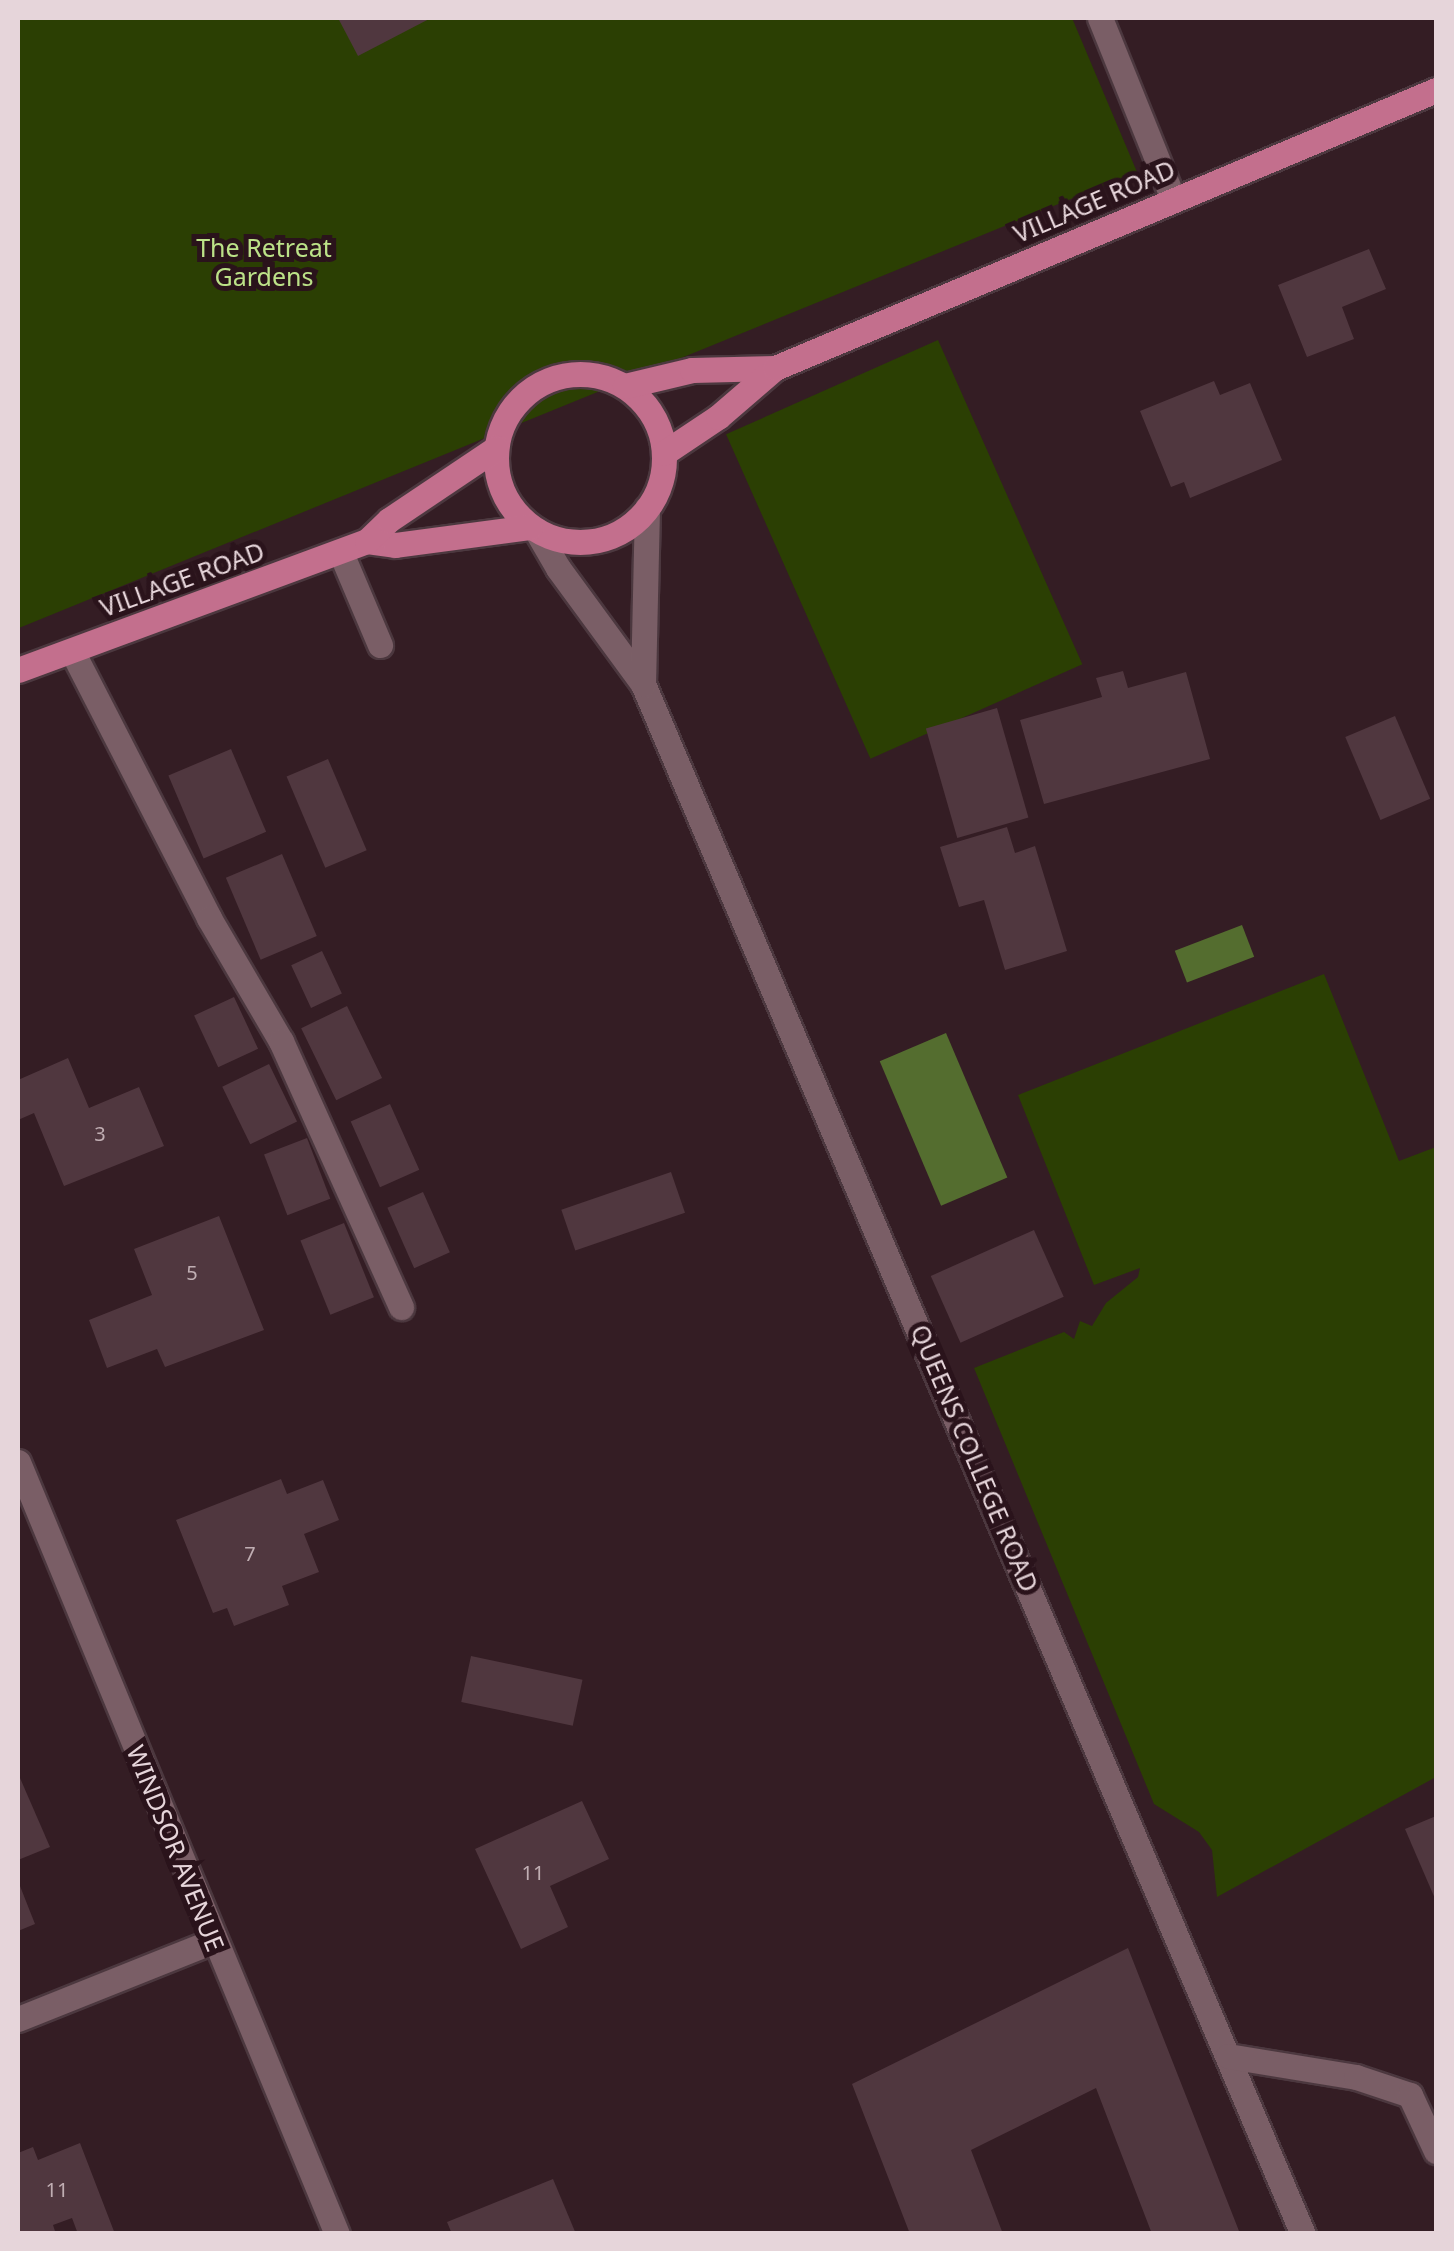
<!DOCTYPE html>
<style>
body{margin:0}
#map{position:relative;width:1454px;height:2251px;overflow:hidden;background:#341d24;font-family:"Noto Sans",sans-serif}
div>[style]{position:absolute}
[style*='--x']{left:calc(var(--x)*1px);top:calc(var(--y)*1px);width:calc(var(--w)*1px);rotate:calc(var(--a)*1deg)}
.green>*{inset:0;background:#2b3f03;transform-origin:0 0}
.water>*{inset:0;background:#546d2f;transform-origin:0 0}
.building>*{inset:0;background:#50373f;transform-origin:0 0}
.roads{filter:drop-shadow(2px 0 #4c383f) drop-shadow(-2px 0 #4c383f) drop-shadow(0 2px #4c383f) drop-shadow(0 -2px #4c383f)}
.minor>*{height:25px;margin:-12.5px;padding:0 12.5px;transform-origin:12.5px;border-radius:12.5px;background:#7a5e66}
.major>*{height:25px;margin:-12.5px;padding:0 12.5px;transform-origin:12.5px;border-radius:12.5px;background:#c36f8d}
.major>.ring{margin:-12.5px;padding:0;box-sizing:content-box;background:none;border:25px solid #c36f8d;border-radius:50%}
span{translate:-50% -50%;white-space:nowrap;text-align:center;line-height:1.15;-webkit-text-stroke:10px #2a131b;paint-order:stroke}
.number-label{font-size:20px;color:#c0aeb3}
.number-label span{-webkit-text-stroke-width:0}
.street-label{font-size:25px;color:#e6d5da}
.park-label{font-size:25px;color:#bce288}
.frame{position:absolute;inset:0;border:20px solid #e6d5da;pointer-events:none}
</style>
<div id="map">
<div class="green">
<i style="clip-path:polygon(18px 18px,1072px 18px,1137px 172px,19px 628px)"></i>
<i style="left:938px;top:340px;width:355px;height:232px;rotate:66deg"></i>
<i style="clip-path:polygon(1324px 974px,1399px 1161px,1436px 1147px,1436px 1777px,1217px 1897px,1212px 1850px,1199px 1832px,1154px 1804px,974px 1368px,1064px 1332px,1074px 1339px,1080px 1321px,1092px 1326px,1106px 1303px,1138px 1277px,1140px 1268px,1094px 1285px,1018px 1095px)"></i>
</div>
<div class="water">
<i style="left:1242px;top:925px;width:34px;height:72px;rotate:69deg"></i>
<i style="left:946px;top:1033px;width:157px;height:72px;rotate:67deg"></i>
</div>
<div class="building">
<i style="clip-path:polygon(338px 18px,431px 18px,358px 56px)"></i>
<i style="clip-path:polygon(1369px 249px,1386px 289px,1342px 307px,1354px 339px,1307px 357px,1278px 285px)"></i>
<i style="clip-path:polygon(1214px 381px,1220px 395px,1250px 383px,1282px 460px,1190px 498px,1184px 482px,1171px 487px,1140px 411px)"></i>
<i style="clip-path:polygon(1123px 671px,1128px 688px,1186px 672px,1210px 759px,1044px 804px,1020px 720px,1102px 697px,1096px 678px)"></i>
<i style="left:997px;top:708px;width:114px;height:74px;rotate:74deg"></i>
<i style="left:1395px;top:716px;width:90px;height:54px;rotate:67deg"></i>
<i style="left:231px;top:749px;width:90px;height:68px;rotate:67deg"></i>
<i style="left:328px;top:759px;width:99px;height:45px;rotate:67deg"></i>
<i style="clip-path:polygon(1007px 827px,1015px 853px,1035px 846px,1067px 951px,1005px 970px,984px 900px,959px 907px,940px 847px)"></i>
<i style="left:282px;top:854px;width:89px;height:61px;rotate:67deg"></i>
<i style="left:322px;top:951px;width:47px;height:34px;rotate:65deg"></i>
<i style="left:234px;top:997px;width:57px;height:44px;rotate:65deg"></i>
<i style="left:347px;top:1006px;width:80px;height:51px;rotate:64deg"></i>
<i style="clip-path:polygon(68px 1058px,89px 1108px,139px 1087px,164px 1146px,64px 1186px,34px 1113px,18px 1120px,18px 1080px)"></i>
<i style="left:269px;top:1064px;width:64px;height:52px;rotate:64deg"></i>
<i style="left:390px;top:1104px;width:72px;height:43px;rotate:66deg"></i>
<i style="left:307px;top:1138px;width:65px;height:46px;rotate:69deg"></i>
<i style="left:671px;top:1172px;width:43px;height:116px;rotate:71deg"></i>
<i style="left:423px;top:1192px;width:66px;height:39px;rotate:66deg"></i>
<i style="clip-path:polygon(219px 1216px,264px 1330px,165px 1367px,157px 1349px,107px 1368px,89px 1320px,152px 1295px,134px 1249px)"></i>
<i style="left:344px;top:1223px;width:80px;height:47px;rotate:68deg"></i>
<i style="left:1034px;top:1230px;width:73px;height:113px;rotate:66deg"></i>
<i style="clip-path:polygon(281px 1479px,287px 1494px,323px 1480px,339px 1520px,304px 1534px,319px 1572px,282px 1586px,289px 1605px,234px 1626px,227px 1608px,213px 1613px,176px 1520px)"></i>
<i style="left:471px;top:1656px;width:114px;height:47px;rotate:12deg"></i>
<i style="clip-path:polygon(20px 1778px,50px 1847px,18px 1860px,18px 1779px)"></i>
<i style="clip-path:polygon(582px 1801px,609px 1859px,550px 1886px,568px 1927px,521px 1949px,475px 1849px)"></i>
<i style="clip-path:polygon(1436px 1816px,1436px 1901px,1405px 1829px)"></i>
<i style="clip-path:polygon(18px 1881px,35px 1924px,18px 1931px)"></i>
<i style="clip-path:polygon(1128px 1948px,1239px 2231px,1152px 2234px,1096px 2088px,971px 2150px,1003px 2234px,910px 2234px,852px 2084px)"></i>
<i style="clip-path:polygon(80px 2143px,115px 2234px,78px 2234px,72px 2218px,53px 2225px,56px 2234px,18px 2234px,18px 2153px,33px 2147px,38px 2160px)"></i>
<i style="clip-path:polygon(553px 2179px,576px 2234px,452px 2234px,447px 2222px)"></i>
</div>
<div class="roads">
<div class="minor">
<i style="--x:1100;--y:18;--w:195;--a:68"></i>
<i style="--x:536;--y:530;--w:44;--a:59.9"></i>
<i style="--x:558;--y:568;--w:144;--a:53.8"></i>
<i style="--x:643;--y:684;--w:1685;--a:66.94"></i>
<i style="--x:341;--y:553;--w:100;--a:67"></i>
<i style="--x:72;--y:651;--w:300;--a:62.8"></i>
<i style="--x:209;--y:918;--w:143;--a:59.7"></i>
<i style="--x:281;--y:1041;--w:292;--a:65.7"></i>
<i style="--x:643;--y:684;--w:176;--a:-88.7"></i>
<i style="--x:18;--y:1462;--w:835;--a:67.55"></i>
<i style="--x:18;--y:2019;--w:210;--a:-21.8"></i>
<i style="--x:1228;--y:2056;--w:130;--a:9.3"></i>
<i style="--x:1356;--y:2077;--w:57;--a:18.4"></i>
<i style="--x:1410;--y:2095;--w:62;--a:65.1"></i>
</div>
<div class="major">
<i class="ring" style="left:496px;top:374px;width:143px;height:143px"></i>
<i style="--x:625;--y:386;--w:69;--a:-13.4"></i>
<i style="--x:692;--y:370;--w:83;--a:-1.4"></i>
<i style="--x:664;--y:453;--w:65;--a:-33.7"></i>
<i style="--x:718;--y:417;--w:75;--a:-40.7"></i>
<i style="--x:775;--y:368;--w:717;--a:-22.81"></i>
<i style="--x:367;--y:541;--w:28;--a:8"></i>
<i style="--x:395;--y:545;--w:136;--a:-7.6"></i>
<i style="--x:18;--y:670;--w:372;--a:-20.3"></i>
<i style="--x:367;--y:541;--w:30;--a:-44"></i>
<i style="--x:389;--y:520;--w:129;--a:-33.9"></i>
</div>
</div>
<div class="number-label">
<span style="left:100px;top:1133px">3</span>
<span style="left:192px;top:1272px">5</span>
<span style="left:250px;top:1553px">7</span>
<span style="left:533px;top:1872px">11</span>
<span style="left:57px;top:2189px">11</span>
</div>
<div class="street-label">
<span style="left:1094px;top:201px;rotate:-23deg">VILLAGE ROAD</span>
<span style="left:182px;top:579px;rotate:-20deg">VILLAGE ROAD</span>
<span style="left:975px;top:1458px;rotate:67deg">QUEENS COLLEGE ROAD</span>
<span style="left:176px;top:1848px;rotate:68deg">WINDSOR AVENUE</span>
</div>
<div class="park-label">
<span style="left:264px;top:262px">The Retreat<br>Gardens</span>
</div>
<div class="frame"></div>
</div>
